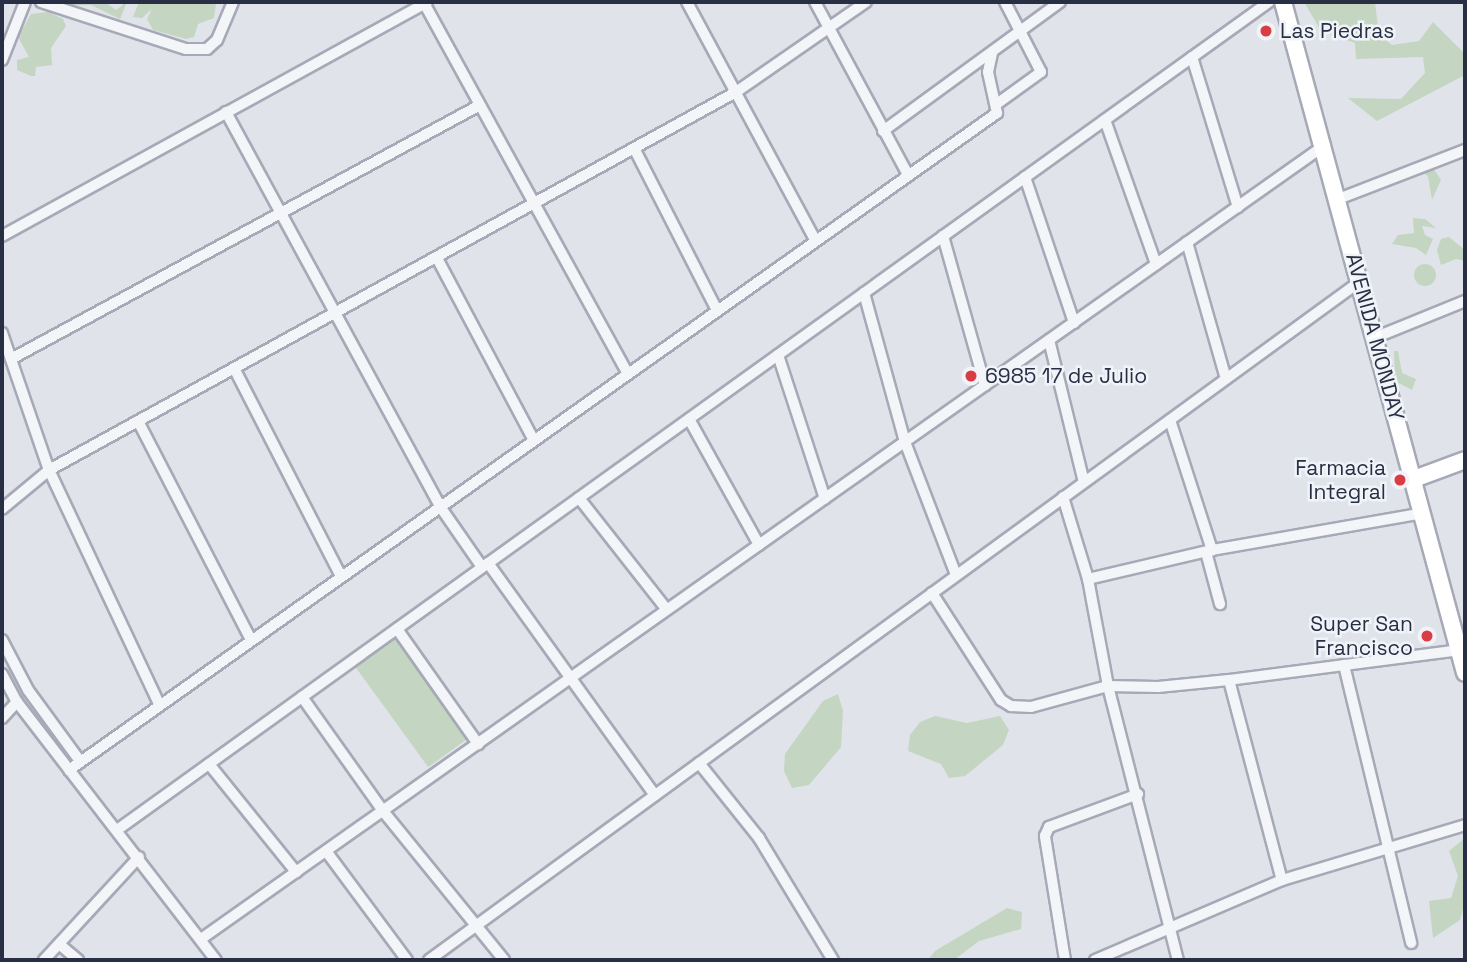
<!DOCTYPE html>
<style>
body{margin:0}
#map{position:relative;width:1467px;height:962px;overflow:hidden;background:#e1e3eb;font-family:"Space Grotesk",sans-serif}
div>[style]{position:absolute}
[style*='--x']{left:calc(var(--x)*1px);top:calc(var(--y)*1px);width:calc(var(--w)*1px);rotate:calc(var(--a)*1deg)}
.green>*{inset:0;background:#c4d5c1;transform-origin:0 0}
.round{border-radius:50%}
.roads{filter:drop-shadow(2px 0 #a6a9b6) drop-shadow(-2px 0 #a6a9b6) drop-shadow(0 2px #a6a9b6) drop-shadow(0 -2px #a6a9b6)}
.minor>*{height:10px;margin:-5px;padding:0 5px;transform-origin:5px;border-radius:5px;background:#f4f5f8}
.secondary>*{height:16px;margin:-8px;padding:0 8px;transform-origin:8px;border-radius:8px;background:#fff}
.dots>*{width:19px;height:19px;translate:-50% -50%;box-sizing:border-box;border:4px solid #f0f3f8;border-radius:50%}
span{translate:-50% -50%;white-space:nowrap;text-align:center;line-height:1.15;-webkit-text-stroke:5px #f0f3f8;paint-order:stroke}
.poi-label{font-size:21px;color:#282f44}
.left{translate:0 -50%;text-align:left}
.right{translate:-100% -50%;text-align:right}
.street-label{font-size:21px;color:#282f44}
.frame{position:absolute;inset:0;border:4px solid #282f44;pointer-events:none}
</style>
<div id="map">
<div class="green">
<i style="clip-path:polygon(50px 2px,105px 2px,116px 10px,123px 5px,120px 2px,127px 2px,120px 19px,91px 5px,56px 6px)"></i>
<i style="clip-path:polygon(139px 2px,216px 2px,216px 4px,214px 18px,198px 24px,194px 37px,186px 39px,153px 30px,147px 19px,152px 9px,142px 18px,133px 17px)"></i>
<i style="clip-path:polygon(1304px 2px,1375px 2px,1379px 35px,1392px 45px,1419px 41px,1433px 22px,1465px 54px,1465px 75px,1377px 121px,1348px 98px,1401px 99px,1425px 73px,1423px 57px,1356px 59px,1355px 43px,1321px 31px)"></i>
<i style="clip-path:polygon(48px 12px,63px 19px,66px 26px,51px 48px,52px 65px,36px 67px,35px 76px,31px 76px,17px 70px,17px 60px,29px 57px,18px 37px,31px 14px)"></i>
<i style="clip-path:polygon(1433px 168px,1441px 180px,1432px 200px,1428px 176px,1421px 172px)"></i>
<i style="clip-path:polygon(1413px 218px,1425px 219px,1436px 228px,1422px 226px,1425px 235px,1433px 239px,1426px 255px,1416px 248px,1392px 244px,1398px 235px,1414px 233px)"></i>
<i style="clip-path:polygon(1449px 237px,1465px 250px,1465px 261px,1456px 259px,1441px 265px,1437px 250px,1441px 239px)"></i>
<i class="round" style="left:1414px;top:264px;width:22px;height:22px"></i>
<i style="clip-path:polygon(1394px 351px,1398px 351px,1402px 373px,1416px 379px,1412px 390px,1395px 381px)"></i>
<i style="left:396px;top:636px;width:125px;height:51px;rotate:54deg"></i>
<i style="clip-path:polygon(838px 694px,843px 711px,841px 747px,809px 785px,792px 788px,784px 771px,785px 754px,823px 701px)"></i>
<i style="clip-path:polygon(935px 716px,967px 723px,1000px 716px,1009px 730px,1003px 745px,965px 776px,949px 778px,941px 764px,908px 751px,910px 735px,920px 722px)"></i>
<i style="clip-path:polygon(1465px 838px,1465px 902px,1460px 920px,1433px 938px,1429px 901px,1451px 898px,1458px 876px,1449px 851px)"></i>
<i style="clip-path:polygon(1007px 908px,1022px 912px,1021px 929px,979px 941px,954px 960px,928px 960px,935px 951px)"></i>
</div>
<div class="roads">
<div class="minor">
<i style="--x:41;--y:2;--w:152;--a:18"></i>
<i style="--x:186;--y:49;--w:21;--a:0"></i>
<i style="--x:207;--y:49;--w:13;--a:-42"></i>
<i style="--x:217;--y:40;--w:41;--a:-67.2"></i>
<i style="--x:687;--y:2;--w:270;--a:61.7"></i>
<i style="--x:815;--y:2;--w:196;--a:61.7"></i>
<i style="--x:424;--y:3;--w:422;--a:61.2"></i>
<i style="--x:1192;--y:57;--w:157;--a:73"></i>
<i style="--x:2;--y:60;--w:62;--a:-68.4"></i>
<i style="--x:998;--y:103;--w:53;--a:-35.8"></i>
<i style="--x:1041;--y:72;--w:79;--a:-117.2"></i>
<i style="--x:226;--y:112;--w:447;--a:61.5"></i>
<i style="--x:439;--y:505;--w:75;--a:55.3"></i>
<i style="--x:1105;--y:120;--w:153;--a:70.5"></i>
<i style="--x:883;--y:131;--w:219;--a:-36.1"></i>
<i style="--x:635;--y:150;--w:180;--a:62.9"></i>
<i style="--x:1025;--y:177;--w:154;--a:71.4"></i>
<i style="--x:1338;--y:199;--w:136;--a:-21.1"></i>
<i style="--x:2;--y:236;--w:485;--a:-28.8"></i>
<i style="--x:943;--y:236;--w:155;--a:74.3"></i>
<i style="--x:1187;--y:242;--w:142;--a:74.1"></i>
<i style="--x:438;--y:260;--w:203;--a:62"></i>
<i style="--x:864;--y:293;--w:155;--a:74.6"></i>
<i style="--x:905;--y:442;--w:142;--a:69"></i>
<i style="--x:2;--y:333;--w:145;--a:71.1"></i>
<i style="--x:49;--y:470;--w:259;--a:64.8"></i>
<i style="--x:1374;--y:338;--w:98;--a:-22.1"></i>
<i style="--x:1049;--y:340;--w:146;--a:76.2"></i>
<i style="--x:778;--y:355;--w:151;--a:71.9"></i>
<i style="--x:11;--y:359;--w:533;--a:-28.44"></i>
<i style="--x:234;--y:368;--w:232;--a:62.8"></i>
<i style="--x:689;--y:419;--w:144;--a:60.9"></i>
<i style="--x:1170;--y:420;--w:137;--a:72.1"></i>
<i style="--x:138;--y:421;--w:244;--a:62.7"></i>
<i style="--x:1063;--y:497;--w:86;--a:73"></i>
<i style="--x:1088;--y:579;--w:109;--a:79.4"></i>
<i style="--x:1108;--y:686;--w:283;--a:75.7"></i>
<i style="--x:579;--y:498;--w:142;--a:51.8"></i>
<i style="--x:2;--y:509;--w:61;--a:-39.7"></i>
<i style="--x:49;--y:470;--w:784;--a:-28.82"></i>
<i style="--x:736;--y:92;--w:158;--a:-34.7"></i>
<i style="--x:1206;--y:552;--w:54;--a:74.9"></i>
<i style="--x:488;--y:563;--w:286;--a:54.3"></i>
<i style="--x:1088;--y:579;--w:127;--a:-13.2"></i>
<i style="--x:1212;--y:550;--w:215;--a:-9.9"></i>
<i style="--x:932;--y:593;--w:127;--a:57.2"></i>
<i style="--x:1001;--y:700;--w:12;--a:31"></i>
<i style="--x:1011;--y:706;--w:20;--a:3"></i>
<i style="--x:1031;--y:707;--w:80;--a:-15.3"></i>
<i style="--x:1108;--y:686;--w:50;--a:1.1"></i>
<i style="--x:1158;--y:687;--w:71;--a:-5.6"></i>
<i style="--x:1229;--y:680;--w:232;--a:-7.4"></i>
<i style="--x:397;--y:629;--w:141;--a:54.8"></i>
<i style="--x:2;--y:640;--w:56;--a:62.5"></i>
<i style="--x:28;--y:690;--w:88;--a:53.8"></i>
<i style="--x:1344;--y:665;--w:286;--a:76.4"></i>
<i style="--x:2;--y:674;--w:32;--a:62"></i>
<i style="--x:17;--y:702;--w:326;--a:52.4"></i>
<i style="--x:1229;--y:680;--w:207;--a:75.2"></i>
<i style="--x:302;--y:697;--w:140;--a:54.6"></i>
<i style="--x:383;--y:811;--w:192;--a:50.9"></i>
<i style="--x:2;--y:718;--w:22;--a:-47"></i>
<i style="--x:699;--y:763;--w:96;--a:51.3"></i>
<i style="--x:759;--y:838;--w:143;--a:58.8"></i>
<i style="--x:209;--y:764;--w:139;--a:51.1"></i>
<i style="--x:69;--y:770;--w:1137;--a:-35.3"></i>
<i style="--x:997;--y:113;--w:42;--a:-102.4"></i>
<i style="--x:988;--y:72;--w:19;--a:-78"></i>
<i style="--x:117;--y:830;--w:1419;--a:-35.71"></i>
<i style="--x:326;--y:851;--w:136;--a:53.4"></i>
<i style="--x:201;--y:939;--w:1376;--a:-35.24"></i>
<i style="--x:59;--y:944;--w:25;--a:40"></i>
<i style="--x:44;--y:960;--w:140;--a:-47.3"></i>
<i style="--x:429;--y:960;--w:1151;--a:-36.09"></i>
<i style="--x:1065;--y:960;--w:126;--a:-99.2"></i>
<i style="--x:1045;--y:836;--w:10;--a:-66"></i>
<i style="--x:1049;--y:827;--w:95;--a:-20.3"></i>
<i style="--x:1095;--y:960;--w:203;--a:-23.2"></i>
<i style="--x:1282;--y:880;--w:191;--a:-16.7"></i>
</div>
<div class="secondary">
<i style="--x:1283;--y:2;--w:695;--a:74.82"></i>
<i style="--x:1414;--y:479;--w:54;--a:-20.4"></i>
</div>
</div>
<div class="dots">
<i style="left:1266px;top:31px;background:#d93c43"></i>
<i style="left:971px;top:376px;background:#d93c43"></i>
<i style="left:1400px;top:480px;background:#d93c43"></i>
<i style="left:1427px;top:636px;background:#d93c43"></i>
</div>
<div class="poi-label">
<span class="left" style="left:1280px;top:31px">Las Piedras</span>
<span class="left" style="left:985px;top:376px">6985 17 de Julio</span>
<span class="right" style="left:1386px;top:480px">Farmacia<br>Integral</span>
<span class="right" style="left:1413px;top:636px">Super San<br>Francisco</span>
</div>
<div class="street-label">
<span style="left:1375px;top:337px;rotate:75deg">AVENIDA MONDAY</span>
</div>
<div class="frame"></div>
</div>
